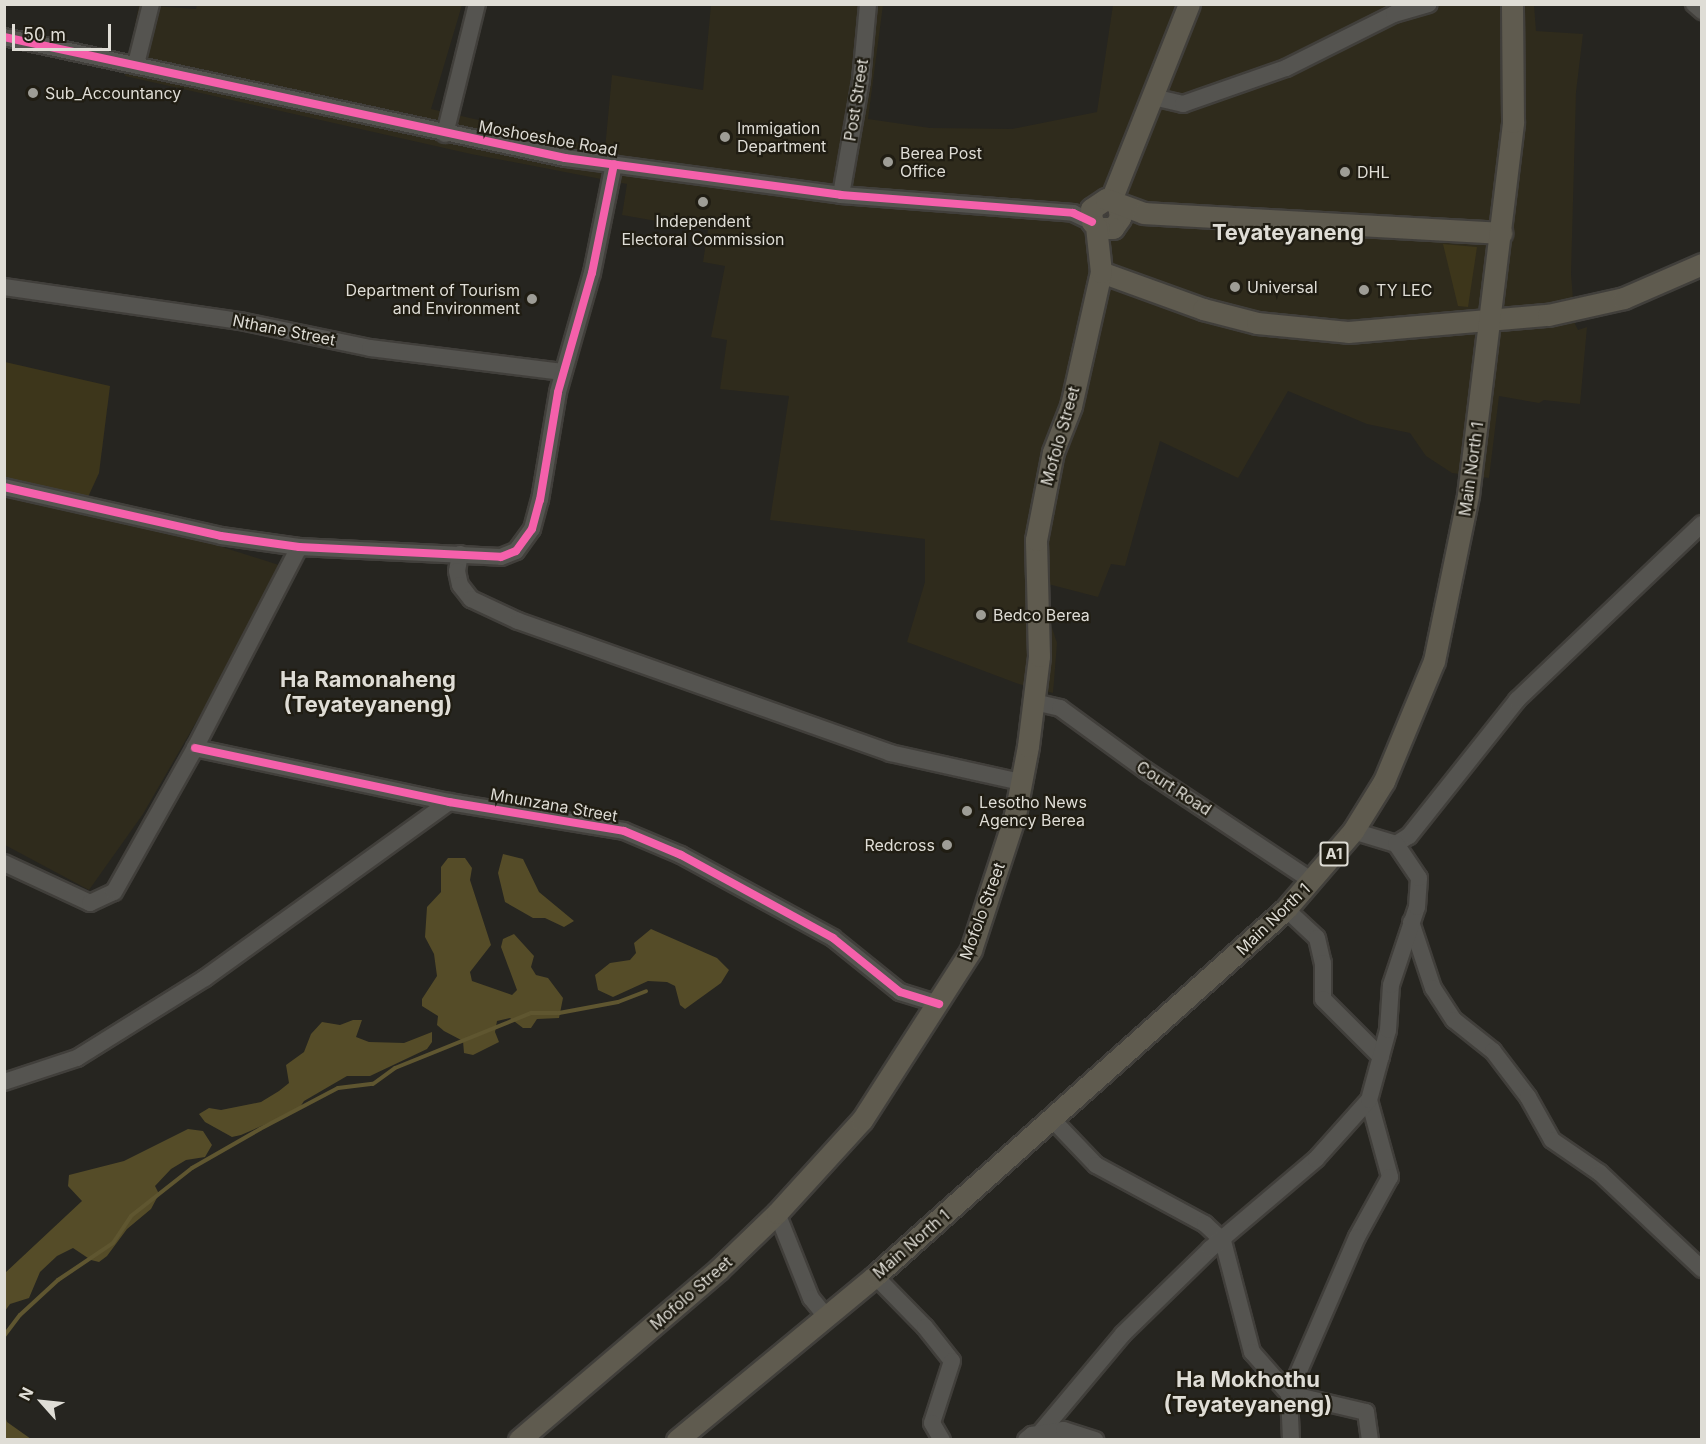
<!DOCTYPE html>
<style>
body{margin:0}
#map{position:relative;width:1706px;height:1444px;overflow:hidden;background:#262520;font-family:Inter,sans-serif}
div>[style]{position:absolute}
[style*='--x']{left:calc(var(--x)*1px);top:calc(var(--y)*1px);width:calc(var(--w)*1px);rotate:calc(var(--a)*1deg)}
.built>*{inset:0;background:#2f2b1c}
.green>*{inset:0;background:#3d361b}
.forest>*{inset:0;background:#554c28}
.stream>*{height:4px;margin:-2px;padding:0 2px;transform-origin:2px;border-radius:2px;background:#5f5630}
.roads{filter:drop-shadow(2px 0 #413f3b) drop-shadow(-2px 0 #413f3b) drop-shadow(0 2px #413f3b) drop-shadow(0 -2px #413f3b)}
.minor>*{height:16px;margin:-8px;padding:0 8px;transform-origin:8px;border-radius:8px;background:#555450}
.major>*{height:21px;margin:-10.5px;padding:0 10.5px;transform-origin:10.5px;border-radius:10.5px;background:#5f5b4f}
.cycleway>*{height:8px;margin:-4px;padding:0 4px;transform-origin:4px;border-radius:4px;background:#f560ab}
.dots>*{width:16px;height:16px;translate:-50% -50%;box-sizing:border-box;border:3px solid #201d13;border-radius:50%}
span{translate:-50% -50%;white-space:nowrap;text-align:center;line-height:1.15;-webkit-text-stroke:4.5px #201d13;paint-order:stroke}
.shield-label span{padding:2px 4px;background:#201d13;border:2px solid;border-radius:4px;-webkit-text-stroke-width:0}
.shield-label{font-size:15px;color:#dfddd6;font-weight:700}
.poi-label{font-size:16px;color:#dfddd6}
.left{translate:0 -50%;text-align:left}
.right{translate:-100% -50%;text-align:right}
.street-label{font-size:16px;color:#dfddd6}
.district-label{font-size:22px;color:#dfddd6;font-weight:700}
.frame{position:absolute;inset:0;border:6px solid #dfddd6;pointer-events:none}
.north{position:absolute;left:12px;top:1372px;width:60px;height:60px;-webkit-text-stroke:4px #201d13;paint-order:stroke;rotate:297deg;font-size:16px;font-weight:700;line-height:24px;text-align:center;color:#dfddd6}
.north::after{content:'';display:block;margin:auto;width:21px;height:27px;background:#dfddd6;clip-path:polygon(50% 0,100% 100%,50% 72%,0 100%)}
.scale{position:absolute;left:12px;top:24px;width:99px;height:27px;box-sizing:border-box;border:3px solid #dfddd6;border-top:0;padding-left:8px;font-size:18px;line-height:21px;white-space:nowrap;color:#dfddd6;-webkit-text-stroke:4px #201d13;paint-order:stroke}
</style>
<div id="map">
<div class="built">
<i style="clip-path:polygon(197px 4px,462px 5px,431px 109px,605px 149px,612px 75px,703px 90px,711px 5px,883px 5px,868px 119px,930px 128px,1012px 129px,1097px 112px,1113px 5px,1534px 5px,1536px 31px,1583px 34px,1576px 92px,1571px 274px,1575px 324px,1578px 330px,1587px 327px,1580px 404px,1544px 400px,1539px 403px,1499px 396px,1489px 478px,1452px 473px,1426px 456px,1410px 433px,1367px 424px,1288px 391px,1238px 478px,1160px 441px,1125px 566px,1111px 564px,1098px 597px,1048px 584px,1048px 615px,1057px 643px,1053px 693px,1019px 684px,907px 642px,925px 582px,925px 539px,770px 520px,789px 396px,720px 389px,727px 340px,711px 337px,725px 266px,703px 262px,708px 230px,622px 215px,627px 184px,471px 154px,125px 76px,139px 5px,196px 9px)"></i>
<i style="clip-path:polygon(4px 497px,153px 525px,279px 565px,261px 610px,143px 814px,89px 890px,5px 845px)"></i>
</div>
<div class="green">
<i style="clip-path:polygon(1443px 244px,1477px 247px,1468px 307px,1458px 306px)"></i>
<i style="clip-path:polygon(5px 362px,110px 386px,99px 473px,88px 497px,5px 480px)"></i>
</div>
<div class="forest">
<i style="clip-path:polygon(503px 854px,523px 859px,539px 892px,574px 921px,564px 927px,545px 918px,533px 918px,505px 902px,498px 873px)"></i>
<i style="clip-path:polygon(448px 858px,465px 858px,472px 868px,470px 880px,491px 945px,470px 972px,472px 981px,512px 995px,517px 990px,501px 947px,503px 939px,514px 934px,534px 956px,531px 967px,536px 975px,548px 978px,563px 998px,559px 1018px,537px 1019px,531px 1028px,523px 1028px,510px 1018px,497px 1021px,495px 1032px,499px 1042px,473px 1055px,464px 1053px,463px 1041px,444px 1031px,437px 1025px,438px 1016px,422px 1006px,422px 999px,437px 976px,434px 954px,425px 937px,427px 907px,441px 892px,441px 867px)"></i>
<i style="clip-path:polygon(651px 929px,717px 958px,729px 970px,721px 983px,685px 1009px,680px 1005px,675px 986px,667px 982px,648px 981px,613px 997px,598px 990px,595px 975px,610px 963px,630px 960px,636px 953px,634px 943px)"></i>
<i style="clip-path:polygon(353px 1020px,362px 1020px,356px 1037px,369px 1042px,404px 1043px,432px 1032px,432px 1042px,427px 1049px,370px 1076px,347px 1076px,304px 1101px,298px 1110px,241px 1135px,232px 1137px,205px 1122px,199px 1114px,209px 1108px,221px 1110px,261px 1102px,279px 1091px,289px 1083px,286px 1065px,304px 1052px,311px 1034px,322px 1022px,340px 1025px)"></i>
<i style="clip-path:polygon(188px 1129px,203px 1131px,212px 1145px,205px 1157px,186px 1160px,171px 1169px,155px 1186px,159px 1194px,151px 1209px,127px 1229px,107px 1256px,99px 1262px,91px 1260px,73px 1248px,57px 1256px,40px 1272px,29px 1298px,10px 1304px,5px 1311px,5px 1273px,82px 1201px,68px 1186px,69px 1175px,124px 1161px)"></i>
<i style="clip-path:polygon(5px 1416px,7px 1422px,31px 1439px,5px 1439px)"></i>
</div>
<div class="stream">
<i style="--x:4;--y:1336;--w:26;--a:-53"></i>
<i style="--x:20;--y:1315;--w:52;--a:-42.6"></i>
<i style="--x:58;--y:1280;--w:66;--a:-33.9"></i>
<i style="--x:113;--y:1243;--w:32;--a:-56"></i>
<i style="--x:131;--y:1216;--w:78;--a:-38.2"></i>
<i style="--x:192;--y:1168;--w:78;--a:-29.8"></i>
<i style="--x:260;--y:1129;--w:88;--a:-27.7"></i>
<i style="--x:338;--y:1088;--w:35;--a:-7"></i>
<i style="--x:373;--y:1084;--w:27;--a:-36"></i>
<i style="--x:395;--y:1068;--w:147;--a:-22"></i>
<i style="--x:531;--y:1013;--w:28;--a:0"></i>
<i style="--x:559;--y:1013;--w:60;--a:-10.6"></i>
<i style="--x:618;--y:1002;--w:30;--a:-21"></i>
</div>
<div class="roads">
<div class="minor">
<i style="--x:1694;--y:4;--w:11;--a:41"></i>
<i style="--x:4;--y:37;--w:574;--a:12.17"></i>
<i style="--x:565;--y:158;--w:278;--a:7.6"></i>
<i style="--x:841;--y:195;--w:233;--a:4.4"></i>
<i style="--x:1073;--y:213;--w:21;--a:25"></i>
<i style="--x:136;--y:64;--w:62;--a:-76"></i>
<i style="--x:1153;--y:97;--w:31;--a:13"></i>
<i style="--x:1183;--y:104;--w:109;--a:-19.3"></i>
<i style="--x:1286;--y:68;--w:121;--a:-26.6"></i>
<i style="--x:1394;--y:14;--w:36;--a:-16"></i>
<i style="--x:445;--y:134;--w:134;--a:-76.2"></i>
<i style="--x:841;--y:195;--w:117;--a:-80.1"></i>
<i style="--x:861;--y:80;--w:76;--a:-84.7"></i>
<i style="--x:4;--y:287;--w:238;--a:8.2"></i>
<i style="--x:240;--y:321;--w:133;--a:11.7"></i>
<i style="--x:370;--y:348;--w:194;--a:7.1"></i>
<i style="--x:4;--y:487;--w:222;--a:12.7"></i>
<i style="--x:221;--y:536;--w:79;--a:8"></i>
<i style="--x:299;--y:547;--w:202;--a:2.8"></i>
<i style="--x:501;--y:557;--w:16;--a:-22"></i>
<i style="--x:516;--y:551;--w:27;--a:-54"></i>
<i style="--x:532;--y:529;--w:30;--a:-75"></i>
<i style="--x:540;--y:500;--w:109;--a:-80.5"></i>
<i style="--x:558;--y:392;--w:124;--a:-74.1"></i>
<i style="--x:592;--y:273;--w:111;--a:-78.6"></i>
<i style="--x:460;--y:554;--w:17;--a:100"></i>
<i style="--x:457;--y:571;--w:14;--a:78"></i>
<i style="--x:460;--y:585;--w:18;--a:52"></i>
<i style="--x:471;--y:599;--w:52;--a:25.1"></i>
<i style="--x:518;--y:621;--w:395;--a:19.5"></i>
<i style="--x:890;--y:753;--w:134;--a:12.5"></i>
<i style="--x:1034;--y:702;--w:27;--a:13"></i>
<i style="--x:1060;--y:708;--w:105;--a:36.1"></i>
<i style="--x:1145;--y:770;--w:201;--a:33.6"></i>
<i style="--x:195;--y:748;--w:260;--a:12"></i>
<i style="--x:449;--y:802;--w:177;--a:9.4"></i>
<i style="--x:624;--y:831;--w:62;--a:22.8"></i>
<i style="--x:681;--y:855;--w:173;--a:28.6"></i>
<i style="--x:833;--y:938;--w:86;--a:38.9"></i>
<i style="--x:900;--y:992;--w:41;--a:17.1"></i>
<i style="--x:1353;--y:831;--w:45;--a:16.8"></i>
<i style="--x:1396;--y:844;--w:15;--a:-32"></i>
<i style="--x:1409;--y:836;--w:174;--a:-51.5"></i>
<i style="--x:1517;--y:700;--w:255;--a:-43.6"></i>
<i style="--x:4;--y:863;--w:95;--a:24.9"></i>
<i style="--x:90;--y:903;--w:26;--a:-25"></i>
<i style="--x:114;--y:892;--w:165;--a:-60.6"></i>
<i style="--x:195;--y:748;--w:226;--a:-62.6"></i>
<i style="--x:1286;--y:909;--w:42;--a:43.1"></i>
<i style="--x:1317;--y:938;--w:26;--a:77"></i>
<i style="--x:1323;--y:963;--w:36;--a:90"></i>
<i style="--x:1323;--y:999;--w:82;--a:45"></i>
<i style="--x:1411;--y:922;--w:70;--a:71.6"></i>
<i style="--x:1433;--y:988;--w:38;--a:57"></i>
<i style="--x:1454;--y:1020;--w:50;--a:38.5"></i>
<i style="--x:1493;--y:1051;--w:58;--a:52.7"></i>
<i style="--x:1528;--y:1097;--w:49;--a:60.8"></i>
<i style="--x:1552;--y:1140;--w:58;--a:34.5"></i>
<i style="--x:1600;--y:1173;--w:140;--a:43.3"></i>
<i style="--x:4;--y:1082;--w:77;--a:-18.2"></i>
<i style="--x:77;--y:1058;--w:151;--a:-32"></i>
<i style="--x:205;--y:978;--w:301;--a:-35.8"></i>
<i style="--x:1369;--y:1100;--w:80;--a:74.7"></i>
<i style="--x:1390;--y:1177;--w:68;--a:118.8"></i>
<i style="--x:1357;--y:1237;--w:171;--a:113.4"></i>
<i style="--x:1289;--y:1394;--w:79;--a:13.2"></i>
<i style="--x:1366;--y:1412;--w:28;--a:82"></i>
<i style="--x:1052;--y:1119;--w:64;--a:46.3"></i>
<i style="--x:1096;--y:1165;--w:124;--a:28.4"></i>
<i style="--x:1205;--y:1224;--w:25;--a:43"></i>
<i style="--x:1223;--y:1241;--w:115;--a:75.4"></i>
<i style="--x:1252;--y:1352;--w:56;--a:48.6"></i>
<i style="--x:1289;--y:1394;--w:46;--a:87.5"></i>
<i style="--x:777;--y:1213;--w:92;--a:68.2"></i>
<i style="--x:811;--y:1298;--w:22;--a:51"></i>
<i style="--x:875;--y:1276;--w:71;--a:45.6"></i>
<i style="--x:925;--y:1327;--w:43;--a:51.5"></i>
<i style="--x:952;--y:1361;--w:65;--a:107.9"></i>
<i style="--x:932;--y:1423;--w:20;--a:60"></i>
<i style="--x:1040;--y:1433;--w:129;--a:-50"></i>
<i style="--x:1123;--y:1334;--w:122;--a:-44.3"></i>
<i style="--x:1210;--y:1249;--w:139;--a:-40.3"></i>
<i style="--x:1316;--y:1159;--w:79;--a:-48.1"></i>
<i style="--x:1369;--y:1100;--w:73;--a:-74.8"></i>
<i style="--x:1388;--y:1030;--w:45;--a:-86.2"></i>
<i style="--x:1391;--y:985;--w:82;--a:-71.6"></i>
<i style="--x:1417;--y:907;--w:29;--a:-86"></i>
<i style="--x:1419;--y:878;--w:41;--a:-124.1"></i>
<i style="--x:1026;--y:1440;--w:8;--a:-40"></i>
<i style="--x:1032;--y:1435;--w:32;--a:-9"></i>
<i style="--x:1064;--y:1430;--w:33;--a:18"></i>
</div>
<div class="major">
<i style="--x:1111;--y:200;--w:211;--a:-68.3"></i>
<i style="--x:1118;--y:205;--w:13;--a:81"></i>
<i style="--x:1120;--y:218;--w:12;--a:125"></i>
<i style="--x:1113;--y:228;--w:14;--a:180"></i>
<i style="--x:1099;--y:228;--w:9;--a:-139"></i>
<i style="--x:1092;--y:222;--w:13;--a:-94"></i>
<i style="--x:1091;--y:209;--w:18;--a:-34"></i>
<i style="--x:1106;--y:199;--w:40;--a:20.2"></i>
<i style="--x:1144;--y:213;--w:358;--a:3.2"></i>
<i style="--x:1101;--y:272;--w:109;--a:19.9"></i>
<i style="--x:1203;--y:309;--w:56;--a:14.5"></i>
<i style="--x:1257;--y:323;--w:91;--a:5.6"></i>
<i style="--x:1348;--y:332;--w:201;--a:-4.9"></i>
<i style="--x:1548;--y:315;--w:78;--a:-12.6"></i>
<i style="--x:1624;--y:298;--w:85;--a:-23.6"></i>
<i style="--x:519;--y:1440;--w:262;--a:-40.5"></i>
<i style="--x:718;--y:1270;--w:82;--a:-44"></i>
<i style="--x:777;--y:1213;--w:126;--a:-47.6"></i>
<i style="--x:862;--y:1120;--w:202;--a:-57.3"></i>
<i style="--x:971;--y:950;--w:142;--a:-71.9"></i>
<i style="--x:1015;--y:815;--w:70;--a:-79.3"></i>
<i style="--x:1028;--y:746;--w:91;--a:-83"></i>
<i style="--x:1039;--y:656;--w:116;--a:-91.5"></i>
<i style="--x:1036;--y:540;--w:90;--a:-79.1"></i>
<i style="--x:1053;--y:452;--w:49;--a:-68.6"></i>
<i style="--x:1071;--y:406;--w:137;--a:-77.4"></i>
<i style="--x:1101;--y:272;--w:46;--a:-96.2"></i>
<i style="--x:677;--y:1440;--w:257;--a:-39.6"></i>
<i style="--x:875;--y:1276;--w:551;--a:-41.76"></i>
<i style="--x:1286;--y:909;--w:103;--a:-49.3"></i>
<i style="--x:1353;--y:831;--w:59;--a:-58.2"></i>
<i style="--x:1384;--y:781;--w:130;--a:-67.4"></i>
<i style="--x:1434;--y:661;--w:169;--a:-78.4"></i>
<i style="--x:1468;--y:495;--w:376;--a:-83.1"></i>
<i style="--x:1513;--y:122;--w:118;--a:-90.5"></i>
</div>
</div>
<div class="cycleway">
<i style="--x:4;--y:37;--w:574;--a:12.17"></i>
<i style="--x:565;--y:158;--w:278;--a:7.6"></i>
<i style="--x:841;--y:195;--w:233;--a:4.4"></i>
<i style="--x:1073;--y:213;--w:21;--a:25"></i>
<i style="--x:4;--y:487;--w:222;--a:12.7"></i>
<i style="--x:221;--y:536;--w:79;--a:8"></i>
<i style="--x:299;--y:547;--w:202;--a:2.8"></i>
<i style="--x:501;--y:557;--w:16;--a:-22"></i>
<i style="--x:516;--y:551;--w:27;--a:-54"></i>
<i style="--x:532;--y:529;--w:30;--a:-75"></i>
<i style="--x:540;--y:500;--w:109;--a:-80.5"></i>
<i style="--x:558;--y:392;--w:124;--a:-74.1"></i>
<i style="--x:592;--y:273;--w:111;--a:-78.6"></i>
<i style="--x:195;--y:748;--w:260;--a:12"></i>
<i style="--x:449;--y:802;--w:177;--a:9.4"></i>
<i style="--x:624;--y:831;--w:62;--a:22.8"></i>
<i style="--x:681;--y:855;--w:173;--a:28.6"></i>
<i style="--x:833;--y:938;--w:86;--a:38.9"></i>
<i style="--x:900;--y:992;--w:41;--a:17.1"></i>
</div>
<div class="dots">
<i style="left:33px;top:93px;background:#9e9d96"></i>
<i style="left:725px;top:137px;background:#9e9d96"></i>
<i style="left:888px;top:162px;background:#9e9d96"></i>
<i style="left:1345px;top:172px;background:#9e9d96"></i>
<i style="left:703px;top:202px;background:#9e9d96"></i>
<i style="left:1235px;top:287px;background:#9e9d96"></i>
<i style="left:1364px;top:290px;background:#9e9d96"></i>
<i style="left:532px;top:299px;background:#9e9d96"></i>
<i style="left:981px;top:615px;background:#9e9d96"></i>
<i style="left:967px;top:811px;background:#9e9d96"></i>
<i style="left:947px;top:845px;background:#9e9d96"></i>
</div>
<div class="shield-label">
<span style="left:1334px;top:854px">A1</span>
</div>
<div class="poi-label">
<span class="left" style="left:45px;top:93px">Sub_Accountancy</span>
<span class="left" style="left:737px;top:137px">Immigation<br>Department</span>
<span class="left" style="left:900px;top:162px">Berea Post<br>Office</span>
<span class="left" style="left:1357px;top:172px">DHL</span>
<span style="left:703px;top:230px">Independent<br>Electoral Commission</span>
<span class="left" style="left:1247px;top:287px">Universal</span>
<span class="right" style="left:520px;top:299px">Department of Tourism<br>and Environment</span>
<span class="left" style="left:1376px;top:290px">TY LEC</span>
<span class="left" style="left:993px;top:615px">Bedco Berea</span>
<span class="left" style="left:979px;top:811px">Lesotho News<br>Agency Berea</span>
<span class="right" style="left:935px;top:845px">Redcross</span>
</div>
<div class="street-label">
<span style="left:856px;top:100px;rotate:-81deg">Post Street</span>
<span style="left:548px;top:138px;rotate:10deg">Moshoeshoe Road</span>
<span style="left:284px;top:330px;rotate:11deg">Nthane Street</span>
<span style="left:1060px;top:436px;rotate:-74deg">Mofolo Street</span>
<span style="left:1471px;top:469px;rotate:-82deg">Main North 1</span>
<span style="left:1174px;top:788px;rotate:33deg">Court Road</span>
<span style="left:554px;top:805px;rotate:10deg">Mnunzana Street</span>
<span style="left:982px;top:911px;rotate:-70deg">Mofolo Street</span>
<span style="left:1273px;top:919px;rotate:-44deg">Main North 1</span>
<span style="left:911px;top:1244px;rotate:-41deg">Main North 1</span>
<span style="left:691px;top:1293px;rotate:-41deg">Mofolo Street</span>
</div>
<div class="district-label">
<span style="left:1288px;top:233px">Teyateyaneng</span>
<span style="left:368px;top:692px">Ha Ramonaheng<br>(Teyateyaneng)</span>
<span style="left:1248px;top:1392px">Ha Mokhothu<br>(Teyateyaneng)</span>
</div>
<div class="frame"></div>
<div class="north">N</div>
<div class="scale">50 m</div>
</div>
